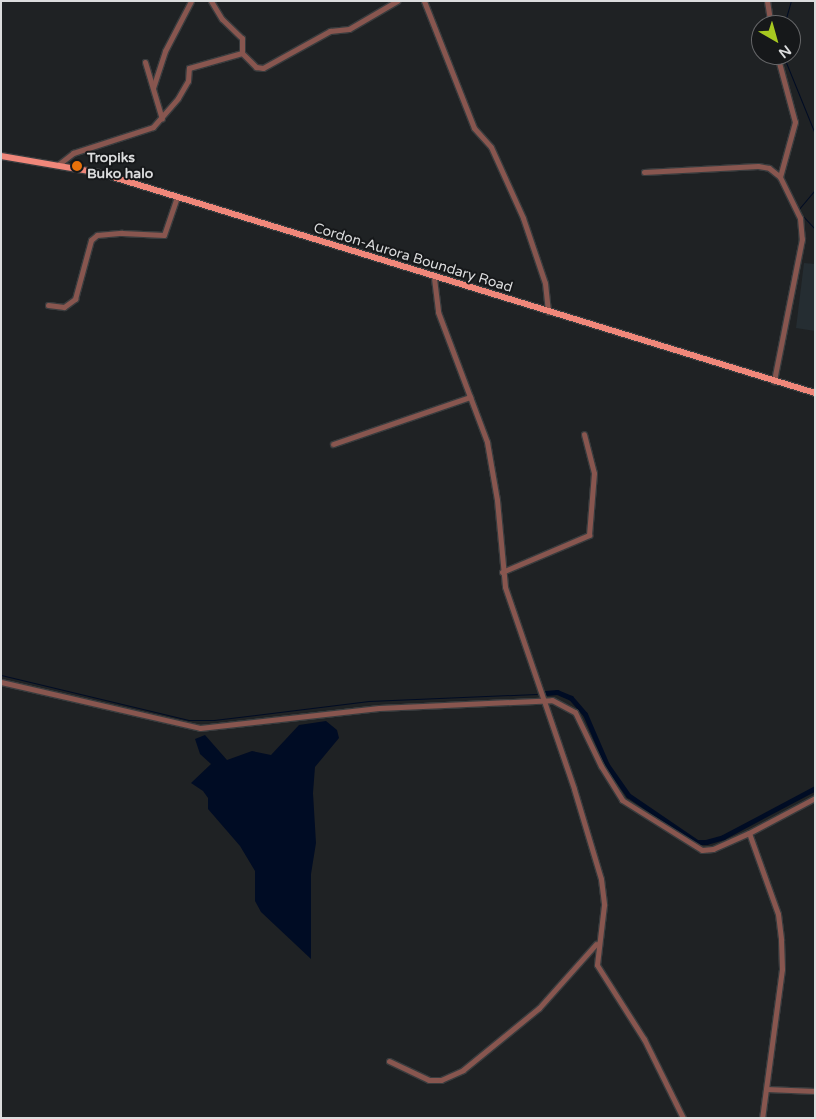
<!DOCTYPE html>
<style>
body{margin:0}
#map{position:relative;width:816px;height:1119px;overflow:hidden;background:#1f2224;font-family:"Varela Round",sans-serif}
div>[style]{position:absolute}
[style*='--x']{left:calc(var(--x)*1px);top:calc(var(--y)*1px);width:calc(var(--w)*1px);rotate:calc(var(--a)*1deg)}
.built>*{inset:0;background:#252d32}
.water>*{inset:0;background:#000c24}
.stream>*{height:1px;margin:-0.5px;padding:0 0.5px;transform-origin:0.5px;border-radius:0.5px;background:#000c24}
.canal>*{height:5px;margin:-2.5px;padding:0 2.5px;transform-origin:2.5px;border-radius:2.5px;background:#000c24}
.roads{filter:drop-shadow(1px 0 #393c3e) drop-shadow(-1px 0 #393c3e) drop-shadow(0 1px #393c3e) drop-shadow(0 -1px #393c3e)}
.minor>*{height:5px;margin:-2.5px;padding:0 2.5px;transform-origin:2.5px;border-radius:2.5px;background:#88564f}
.major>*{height:6px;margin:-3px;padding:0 3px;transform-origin:3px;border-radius:3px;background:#f0877a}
.dots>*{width:14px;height:14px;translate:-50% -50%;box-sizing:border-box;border:2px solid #16181a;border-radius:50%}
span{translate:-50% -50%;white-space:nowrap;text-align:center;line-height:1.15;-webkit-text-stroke:4px #16181a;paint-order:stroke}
.poi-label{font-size:14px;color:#dbdcdd;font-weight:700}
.left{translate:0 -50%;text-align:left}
.street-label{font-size:14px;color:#dbdcdd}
.frame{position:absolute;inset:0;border:2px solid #dbdcdd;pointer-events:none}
.north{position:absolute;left:751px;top:15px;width:50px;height:50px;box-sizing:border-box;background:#16181a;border:1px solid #656668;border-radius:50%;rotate:142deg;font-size:14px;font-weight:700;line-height:20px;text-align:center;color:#dbdcdd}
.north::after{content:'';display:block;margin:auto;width:18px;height:22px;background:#a7c820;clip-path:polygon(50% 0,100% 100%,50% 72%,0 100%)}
</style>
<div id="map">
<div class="built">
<i style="clip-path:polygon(804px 263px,815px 264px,815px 331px,796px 328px)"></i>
</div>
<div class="water">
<i style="clip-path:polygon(326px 721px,337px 730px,339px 738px,315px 767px,313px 793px,316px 843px,311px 874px,311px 959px,261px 912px,255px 901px,255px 871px,240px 846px,208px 809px,208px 798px,203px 791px,191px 783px,211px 764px,200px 754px,195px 739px,205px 735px,227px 760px,252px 751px,271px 755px,299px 725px)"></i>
</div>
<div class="stream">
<i style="--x:784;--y:25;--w:25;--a:-74"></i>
<i style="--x:783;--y:55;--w:85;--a:67.9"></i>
<i style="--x:798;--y:210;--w:26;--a:-50"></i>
<i style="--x:801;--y:214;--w:21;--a:47"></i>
<i style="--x:1;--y:675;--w:193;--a:13.5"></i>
<i style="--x:189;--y:720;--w:25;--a:0"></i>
<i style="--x:214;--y:720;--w:156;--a:-7"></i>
<i style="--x:369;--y:701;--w:168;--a:-2.4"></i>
</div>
<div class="canal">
<i style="--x:546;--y:693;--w:11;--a:-5"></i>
<i style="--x:557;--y:692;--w:15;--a:23"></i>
<i style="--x:571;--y:698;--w:21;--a:49"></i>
<i style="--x:585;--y:714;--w:56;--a:66.7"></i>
<i style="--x:607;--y:765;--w:37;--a:55"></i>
<i style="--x:628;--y:795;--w:83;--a:34.3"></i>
<i style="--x:697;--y:842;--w:9;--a:0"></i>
<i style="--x:706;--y:842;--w:18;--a:-16"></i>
<i style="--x:723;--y:837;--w:104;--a:-28"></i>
</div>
<div class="roads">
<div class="minor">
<i style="--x:211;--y:1;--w:21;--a:59"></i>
<i style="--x:222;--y:19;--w:28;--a:44"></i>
<i style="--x:242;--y:38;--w:15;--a:90"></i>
<i style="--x:242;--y:53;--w:20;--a:45"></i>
<i style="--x:256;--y:67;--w:7;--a:8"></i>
<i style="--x:263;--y:68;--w:77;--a:-28.9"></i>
<i style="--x:330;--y:31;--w:19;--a:-6"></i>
<i style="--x:349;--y:29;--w:56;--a:-30.3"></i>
<i style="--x:424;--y:1;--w:136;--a:68.5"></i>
<i style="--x:474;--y:128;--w:25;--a:48"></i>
<i style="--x:491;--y:147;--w:78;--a:65.7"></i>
<i style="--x:523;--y:218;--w:69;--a:71.3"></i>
<i style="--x:545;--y:283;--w:29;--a:84"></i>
<i style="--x:767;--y:1;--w:24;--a:81"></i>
<i style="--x:777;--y:55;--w:69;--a:75"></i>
<i style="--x:795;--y:122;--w:57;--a:105.3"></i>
<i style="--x:145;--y:62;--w:59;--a:73.4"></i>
<i style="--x:153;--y:88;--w:39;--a:-72"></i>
<i style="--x:165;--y:51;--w:56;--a:-62.5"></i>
<i style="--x:59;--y:164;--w:18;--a:-38"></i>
<i style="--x:73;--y:153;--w:84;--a:-18"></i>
<i style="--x:153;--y:127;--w:38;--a:-49"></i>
<i style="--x:178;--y:98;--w:20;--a:-60"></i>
<i style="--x:188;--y:81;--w:13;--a:-86"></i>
<i style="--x:189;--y:68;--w:55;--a:-15.8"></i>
<i style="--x:644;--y:172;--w:114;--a:-3"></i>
<i style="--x:758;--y:166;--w:11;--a:10"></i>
<i style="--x:769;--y:168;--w:14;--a:39"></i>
<i style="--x:780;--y:177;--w:46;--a:64"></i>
<i style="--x:800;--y:218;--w:21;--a:85"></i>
<i style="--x:802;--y:239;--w:145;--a:101.2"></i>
<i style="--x:434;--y:278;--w:34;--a:83"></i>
<i style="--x:438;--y:312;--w:139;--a:69.3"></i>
<i style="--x:487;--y:442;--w:59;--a:80.2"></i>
<i style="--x:497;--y:500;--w:87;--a:84.7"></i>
<i style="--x:505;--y:587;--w:213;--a:71.1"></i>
<i style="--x:574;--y:789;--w:94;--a:73.3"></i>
<i style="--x:601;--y:879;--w:26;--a:83"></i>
<i style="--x:604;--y:905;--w:60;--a:96.7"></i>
<i style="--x:597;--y:965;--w:88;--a:57.6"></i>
<i style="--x:644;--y:1039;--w:88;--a:63.7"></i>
<i style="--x:48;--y:305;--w:16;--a:7"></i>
<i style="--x:64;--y:307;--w:14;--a:-36"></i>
<i style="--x:75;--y:299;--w:61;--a:-74.8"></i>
<i style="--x:91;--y:240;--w:8;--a:-40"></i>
<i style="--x:97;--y:235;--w:25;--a:-5"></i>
<i style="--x:122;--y:233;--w:42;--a:2.7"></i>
<i style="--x:164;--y:235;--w:40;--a:-71.1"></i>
<i style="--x:333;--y:444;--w:145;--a:-18.9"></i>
<i style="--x:502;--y:572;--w:95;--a:-23"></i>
<i style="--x:589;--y:535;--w:62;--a:-85.4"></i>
<i style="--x:594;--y:473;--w:40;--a:-104.4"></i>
<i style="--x:1;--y:682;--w:204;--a:13"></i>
<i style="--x:200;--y:728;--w:180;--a:-6.4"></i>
<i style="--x:379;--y:708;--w:173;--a:-2.6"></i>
<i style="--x:552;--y:700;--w:26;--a:28"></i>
<i style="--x:575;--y:712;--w:60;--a:64.3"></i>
<i style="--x:601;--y:766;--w:40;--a:58"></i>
<i style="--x:622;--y:800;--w:94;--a:32"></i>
<i style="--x:702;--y:850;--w:11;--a:-5"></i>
<i style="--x:713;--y:849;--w:39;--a:-24"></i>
<i style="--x:749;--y:833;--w:75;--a:-27.9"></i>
<i style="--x:749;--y:833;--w:86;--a:70.3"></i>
<i style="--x:778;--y:914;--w:26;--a:83"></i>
<i style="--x:781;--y:940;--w:29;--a:88"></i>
<i style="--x:782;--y:969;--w:150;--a:97.6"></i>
<i style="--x:389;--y:1061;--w:44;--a:25.4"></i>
<i style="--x:429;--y:1080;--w:12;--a:0"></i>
<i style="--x:441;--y:1080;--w:24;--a:-24"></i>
<i style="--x:463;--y:1070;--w:98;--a:-39.2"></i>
<i style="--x:539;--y:1008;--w:86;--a:-48.3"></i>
<i style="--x:766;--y:1089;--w:49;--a:2.3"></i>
</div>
<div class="major">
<i style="--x:1;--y:156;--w:100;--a:9.7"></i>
<i style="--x:100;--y:173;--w:748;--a:17.1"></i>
</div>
</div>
<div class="dots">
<i style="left:77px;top:166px;background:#e8710a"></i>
</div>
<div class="poi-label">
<span class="left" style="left:87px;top:166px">Tropiks<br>Buko halo</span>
</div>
<div class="street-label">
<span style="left:413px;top:258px;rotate:17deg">Cordon-Aurora Boundary Road</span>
</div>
<div class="frame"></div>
<div class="north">N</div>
</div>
